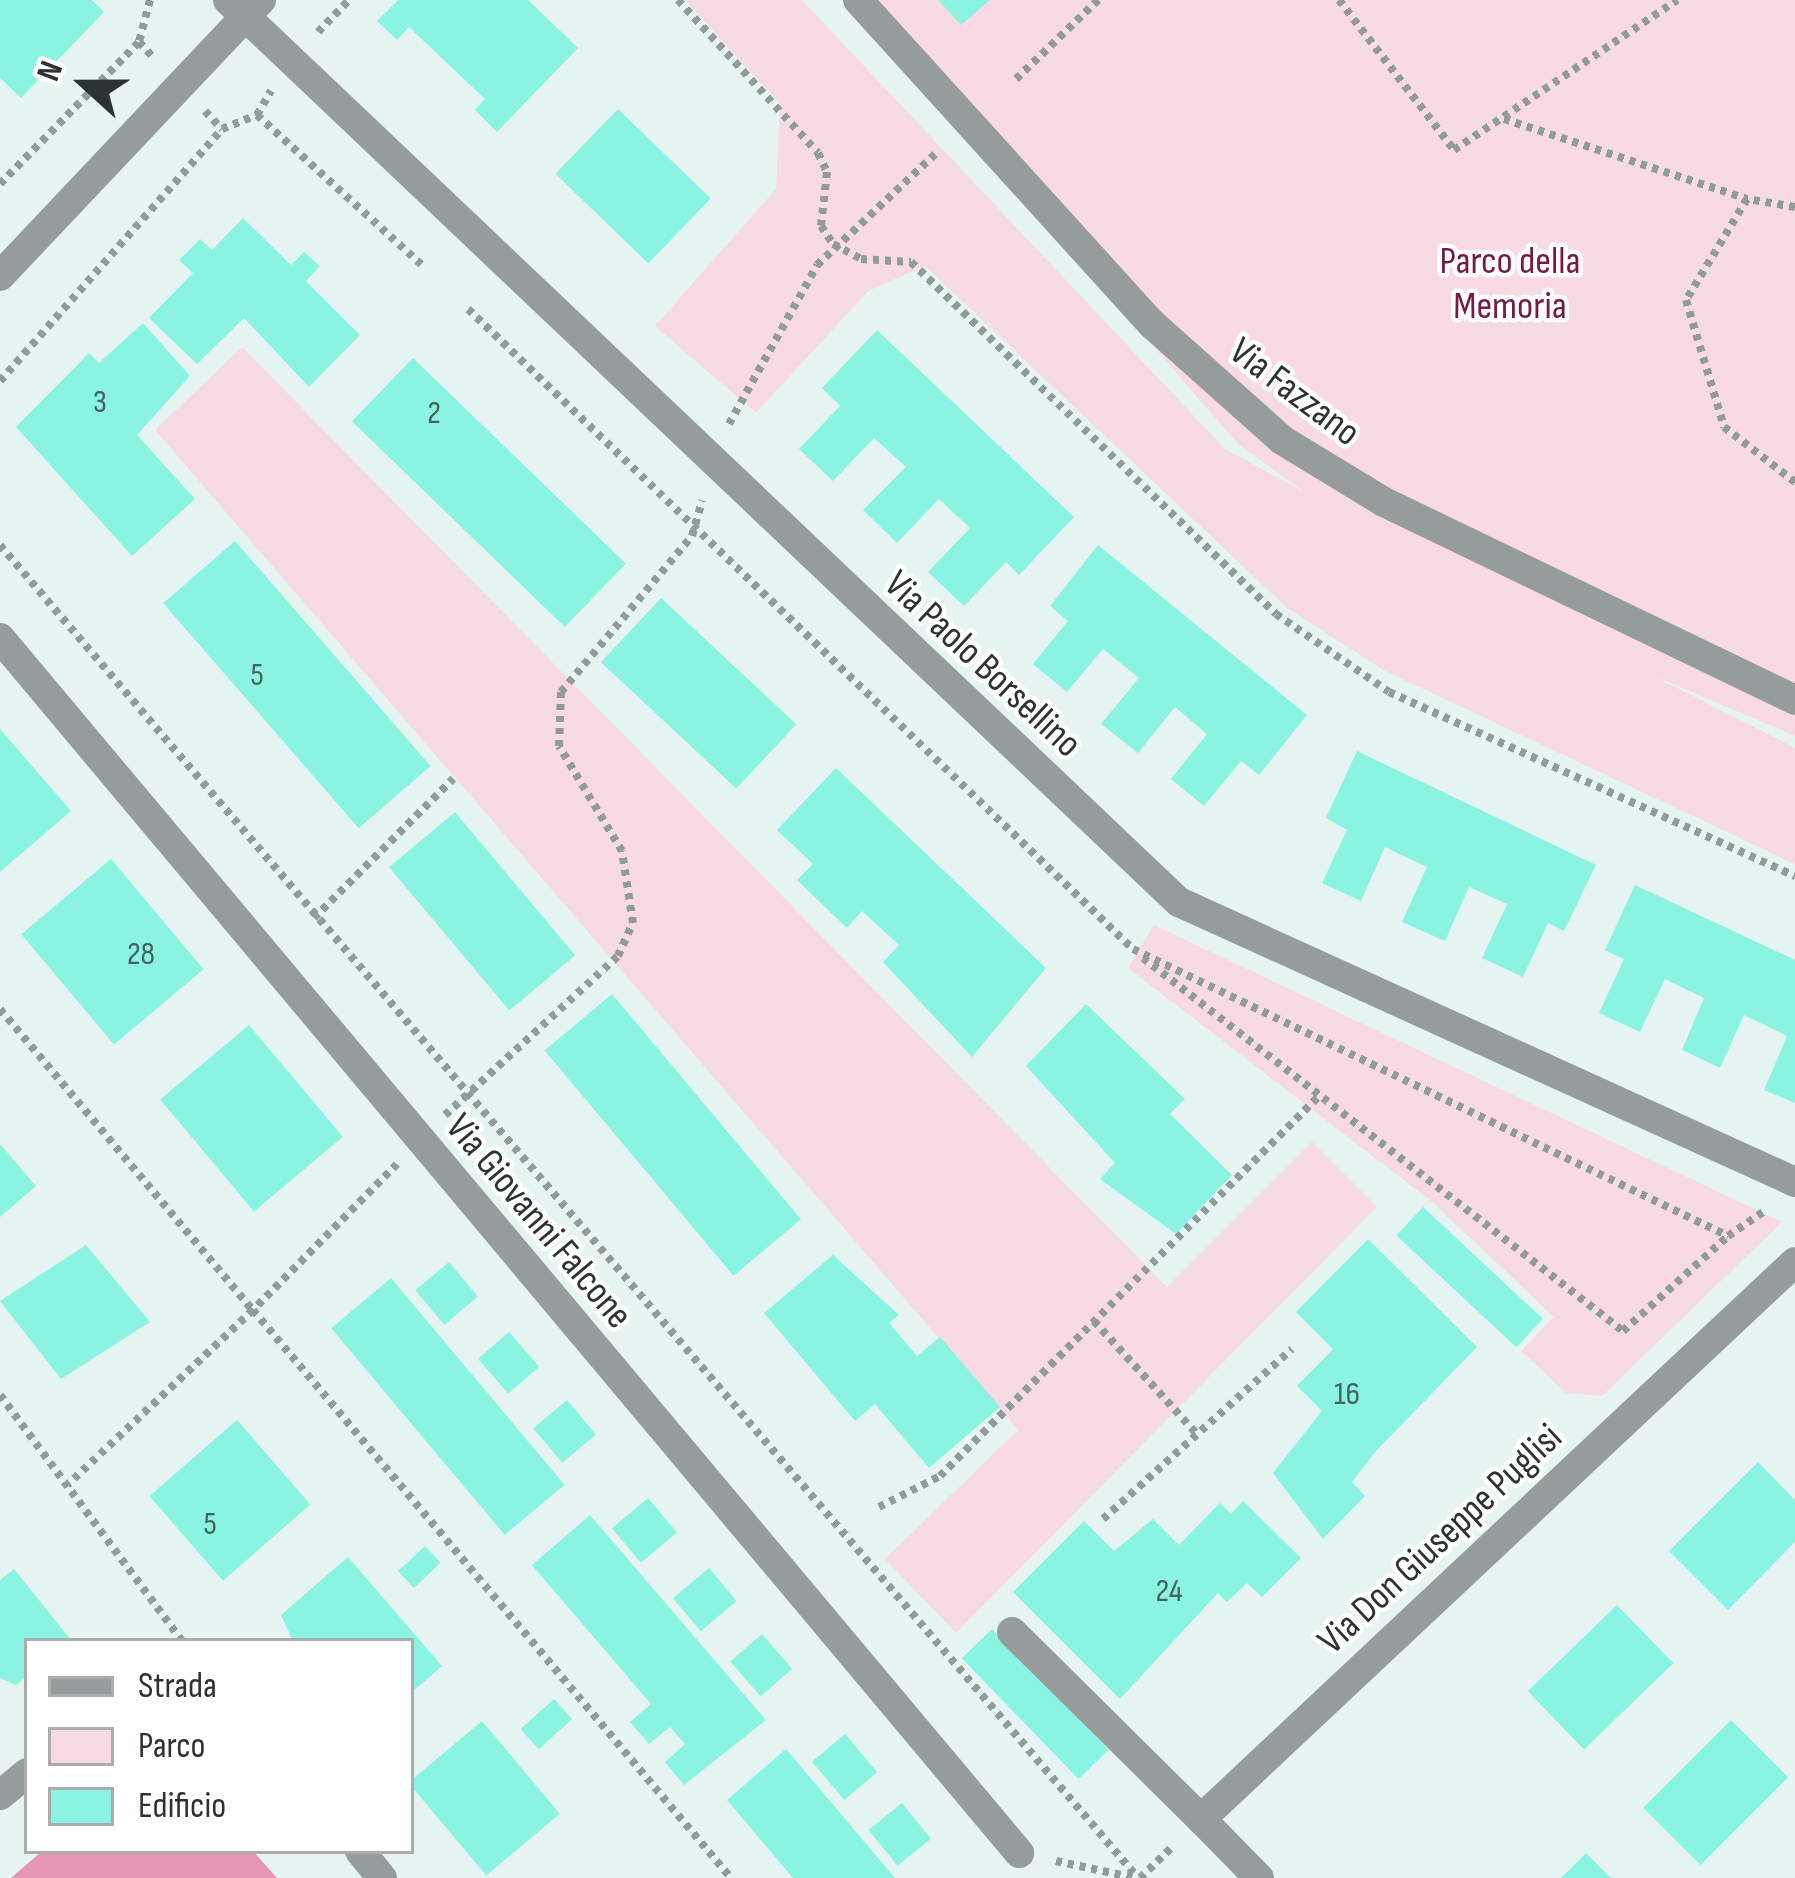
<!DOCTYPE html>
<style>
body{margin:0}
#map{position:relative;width:1795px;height:1878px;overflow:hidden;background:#e6f5f2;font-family:"Sofia Sans Condensed",sans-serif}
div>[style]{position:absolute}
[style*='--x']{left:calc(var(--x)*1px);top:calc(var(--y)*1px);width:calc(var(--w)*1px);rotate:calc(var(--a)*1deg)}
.green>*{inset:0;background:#f8dae4}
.forest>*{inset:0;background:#e395b3}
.building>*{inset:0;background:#8af3e2;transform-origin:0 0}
.path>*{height:8px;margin-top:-4px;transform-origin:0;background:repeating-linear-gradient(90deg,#919c9a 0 6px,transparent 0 12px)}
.minor>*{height:30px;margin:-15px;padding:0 15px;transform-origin:15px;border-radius:15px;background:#969c9b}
span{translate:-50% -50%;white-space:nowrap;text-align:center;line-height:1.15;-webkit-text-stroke:9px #fefefe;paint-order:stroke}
.number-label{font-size:33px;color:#44635e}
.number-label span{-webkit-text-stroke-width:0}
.park-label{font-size:39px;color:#751a47}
.street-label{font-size:39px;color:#2d3332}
.legend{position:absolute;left:24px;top:1638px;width:390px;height:216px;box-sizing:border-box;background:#fefefe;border:3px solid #aaadac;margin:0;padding:15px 21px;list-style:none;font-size:36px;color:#2d3332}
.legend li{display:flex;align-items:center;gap:24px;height:60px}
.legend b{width:60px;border:3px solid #aaadac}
.north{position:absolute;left:24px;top:24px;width:120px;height:120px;-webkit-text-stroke:9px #fefefe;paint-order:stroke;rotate:291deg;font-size:33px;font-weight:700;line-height:48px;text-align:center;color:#2d3332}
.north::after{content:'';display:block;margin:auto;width:42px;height:54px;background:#2d3332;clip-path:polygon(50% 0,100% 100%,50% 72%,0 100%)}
</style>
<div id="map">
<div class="green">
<i style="clip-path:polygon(685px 0,802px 0,1225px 449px,1306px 493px,1238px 444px,853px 0,1795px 0,1795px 736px,1654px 676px,1795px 748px,1795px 864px,1385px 671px,1286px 607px,925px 266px,868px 291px,756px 413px,655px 326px,776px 189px,780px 104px)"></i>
<i style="clip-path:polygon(242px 347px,1167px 1287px,1312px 1142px,1377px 1207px,956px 1633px,885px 1559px,1018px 1430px,155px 430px)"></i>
<i style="clip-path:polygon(1154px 925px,1782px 1222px,1602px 1396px,1566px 1393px,1521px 1351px,1554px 1317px,1431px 1201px,1128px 968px)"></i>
</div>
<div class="forest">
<i style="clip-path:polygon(42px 1851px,253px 1851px,277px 1878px,11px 1878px)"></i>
</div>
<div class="building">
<i style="clip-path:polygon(0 0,92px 0,104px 12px,21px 98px,0 78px)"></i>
<i style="clip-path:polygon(398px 0,528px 0,578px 48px,497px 132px,475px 110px,485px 99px,409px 27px,397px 40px,377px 21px)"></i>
<i style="clip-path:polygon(938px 0,990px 0,961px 25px)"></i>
<i style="left:618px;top:109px;width:129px;height:90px;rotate:44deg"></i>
<i style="clip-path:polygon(243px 218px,291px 265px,304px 252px,320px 266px,306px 281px,360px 335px,309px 387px,244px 318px,197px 364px,149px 318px,193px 273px,179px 260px,200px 239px,212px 250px)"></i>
<i style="clip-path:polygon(143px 323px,190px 376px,137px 435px,195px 499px,132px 556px,16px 427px,89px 353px,99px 363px)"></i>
<i style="clip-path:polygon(877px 330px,1074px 517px,1019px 575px,1006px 562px,964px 606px,928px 572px,970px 528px,939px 499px,897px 543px,863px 510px,906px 467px,874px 438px,833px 481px,799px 449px,840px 406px,822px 388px)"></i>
<i style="left:413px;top:358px;width:296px;height:88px;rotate:44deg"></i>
<i style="left:235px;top:541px;width:298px;height:95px;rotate:49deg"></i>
<i style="clip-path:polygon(1098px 545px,1307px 715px,1259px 775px,1241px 761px,1204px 806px,1171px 779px,1207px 734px,1175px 707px,1138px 753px,1101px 724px,1139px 678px,1103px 649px,1067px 692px,1033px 664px,1068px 621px,1050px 606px)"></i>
<i style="left:661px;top:598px;width:185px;height:88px;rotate:43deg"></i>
<i style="clip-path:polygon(0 729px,71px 811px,0 872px)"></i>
<i style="clip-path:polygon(1357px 751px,1596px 865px,1564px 931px,1548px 923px,1523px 977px,1482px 958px,1507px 904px,1469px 887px,1445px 941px,1402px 922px,1427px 867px,1385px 847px,1361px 901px,1322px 883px,1347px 830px,1326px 818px)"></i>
<i style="clip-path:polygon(836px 768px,1046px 968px,972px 1057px,883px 962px,899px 945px,862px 911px,847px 928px,797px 880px,813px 864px,777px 830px)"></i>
<i style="left:455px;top:812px;width:187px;height:86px;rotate:50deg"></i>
<i style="left:111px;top:859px;width:144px;height:117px;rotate:50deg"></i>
<i style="clip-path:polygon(1635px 885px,1795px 960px,1795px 1103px,1764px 1090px,1787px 1036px,1744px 1015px,1720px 1068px,1682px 1050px,1704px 998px,1665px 979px,1640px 1032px,1599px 1013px,1624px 959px,1605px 950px)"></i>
<i style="left:612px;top:994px;width:294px;height:88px;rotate:50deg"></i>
<i style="clip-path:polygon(1086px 1004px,1185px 1099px,1170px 1114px,1232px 1175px,1176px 1234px,1100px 1179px,1115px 1163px,1026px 1066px)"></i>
<i style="left:249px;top:1025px;width:146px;height:116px;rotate:50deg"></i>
<i style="clip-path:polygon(0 1144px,36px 1186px,0 1217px)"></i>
<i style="left:1423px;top:1207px;width:164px;height:39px;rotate:43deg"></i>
<i style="clip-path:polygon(1368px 1239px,1477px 1347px,1376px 1451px,1352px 1482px,1365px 1496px,1323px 1539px,1273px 1473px,1322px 1411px,1297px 1386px,1333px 1349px,1296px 1312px)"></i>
<i style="clip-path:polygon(86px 1245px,150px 1322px,61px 1379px,0 1301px)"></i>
<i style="clip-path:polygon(833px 1255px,899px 1315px,889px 1323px,917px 1356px,940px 1337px,1000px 1407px,929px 1468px,875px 1404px,855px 1421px,764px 1313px)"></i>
<i style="left:449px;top:1262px;width:45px;height:44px;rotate:50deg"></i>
<i style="left:391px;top:1278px;width:270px;height:78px;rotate:50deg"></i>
<i style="left:509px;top:1332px;width:46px;height:41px;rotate:49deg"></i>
<i style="left:567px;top:1400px;width:45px;height:44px;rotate:50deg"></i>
<i style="left:237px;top:1420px;width:112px;height:116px;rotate:49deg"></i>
<i style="clip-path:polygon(1758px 1462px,1795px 1500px,1795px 1542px,1728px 1610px,1669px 1551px)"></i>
<i style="left:648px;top:1498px;width:45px;height:47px;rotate:50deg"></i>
<i style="clip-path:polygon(1243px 1501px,1301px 1558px,1262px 1597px,1247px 1583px,1227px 1602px,1218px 1593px,1120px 1699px,1013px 1592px,1084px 1521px,1114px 1551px,1153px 1519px,1179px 1545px,1220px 1503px,1231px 1514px)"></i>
<i style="clip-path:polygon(590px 1515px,766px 1720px,684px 1785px,665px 1762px,685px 1744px,670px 1727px,649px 1744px,630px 1722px,651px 1704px,532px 1565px)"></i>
<i style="left:425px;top:1546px;width:23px;height:37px;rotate:47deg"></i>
<i style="clip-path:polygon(348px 1557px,442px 1666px,411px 1693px,411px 1641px,293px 1641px,281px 1615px)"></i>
<i style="left:709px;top:1568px;width:43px;height:47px;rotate:50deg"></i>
<i style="clip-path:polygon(14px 1569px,72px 1641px,27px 1641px,27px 1676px,16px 1685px,0 1678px,0 1580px)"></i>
<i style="left:1617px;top:1605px;width:81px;height:124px;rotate:46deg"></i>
<i style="left:992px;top:1629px;width:168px;height:42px;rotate:46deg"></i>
<i style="left:762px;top:1634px;width:46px;height:42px;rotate:49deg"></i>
<i style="left:554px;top:1699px;width:27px;height:45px;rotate:48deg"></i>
<i style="left:1731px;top:1720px;width:81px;height:124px;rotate:45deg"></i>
<i style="left:482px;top:1721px;width:121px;height:96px;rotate:50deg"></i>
<i style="left:845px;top:1734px;width:50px;height:43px;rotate:50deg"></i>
<i style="clip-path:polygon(786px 1749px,895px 1878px,793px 1878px,727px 1800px)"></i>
<i style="left:902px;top:1803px;width:46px;height:43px;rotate:51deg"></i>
<i style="clip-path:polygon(1586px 1853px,1611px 1878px,1561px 1878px)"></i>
</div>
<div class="path">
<i style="--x:150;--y:0;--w:43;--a:104.7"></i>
<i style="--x:139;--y:42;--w:21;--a:47"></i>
<i style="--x:678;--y:0;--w:207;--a:47.5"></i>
<i style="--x:818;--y:153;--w:21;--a:65"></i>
<i style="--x:827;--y:172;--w:54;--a:96.3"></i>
<i style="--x:821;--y:226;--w:22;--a:56"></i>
<i style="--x:833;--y:244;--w:32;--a:28"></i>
<i style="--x:861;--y:259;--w:50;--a:3.4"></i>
<i style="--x:911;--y:262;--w:507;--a:43.96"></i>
<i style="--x:1276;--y:614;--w:137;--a:34.6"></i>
<i style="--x:1389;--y:692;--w:446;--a:24.4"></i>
<i style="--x:1339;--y:0;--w:189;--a:52.5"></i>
<i style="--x:1454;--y:150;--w:269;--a:-33.9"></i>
<i style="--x:318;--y:32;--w:45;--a:-45.9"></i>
<i style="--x:1016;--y:79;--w:114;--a:-43.9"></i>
<i style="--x:205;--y:111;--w:25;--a:47"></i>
<i style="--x:222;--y:129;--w:38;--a:-22"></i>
<i style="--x:257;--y:115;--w:226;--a:42.3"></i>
<i style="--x:257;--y:115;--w:28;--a:-60"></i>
<i style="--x:1504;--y:119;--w:256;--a:18.2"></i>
<i style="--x:0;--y:184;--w:199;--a:-45.6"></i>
<i style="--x:1795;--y:207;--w:49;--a:-170.5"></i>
<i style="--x:1747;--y:199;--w:118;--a:121.1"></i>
<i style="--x:1686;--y:300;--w:133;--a:73.3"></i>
<i style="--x:1724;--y:427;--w:90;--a:37.8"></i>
<i style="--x:468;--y:309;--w:923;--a:43.9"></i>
<i style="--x:1133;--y:949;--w:661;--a:25.75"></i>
<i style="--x:1728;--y:1236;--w:46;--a:-34.4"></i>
<i style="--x:0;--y:381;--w:336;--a:-48.6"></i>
<i style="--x:729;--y:424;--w:182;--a:-61"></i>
<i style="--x:817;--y:265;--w:162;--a:-43.2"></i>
<i style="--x:0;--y:545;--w:1753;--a:49.51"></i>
<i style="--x:314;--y:918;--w:197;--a:-45"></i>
<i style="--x:1143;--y:958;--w:608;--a:37.85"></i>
<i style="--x:1623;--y:1331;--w:142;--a:-42.1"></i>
<i style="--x:0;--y:1009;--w:393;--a:50"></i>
<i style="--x:253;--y:1310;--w:255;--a:136.7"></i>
<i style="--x:445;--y:1115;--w:235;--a:-42.6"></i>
<i style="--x:618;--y:956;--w:36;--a:-66"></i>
<i style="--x:633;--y:923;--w:73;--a:-98.7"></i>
<i style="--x:622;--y:851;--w:122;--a:-121"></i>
<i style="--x:559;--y:746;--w:54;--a:-87.9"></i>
<i style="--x:561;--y:692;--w:204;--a:-50"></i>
<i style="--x:692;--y:536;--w:37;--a:-74"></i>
<i style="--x:397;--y:1164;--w:205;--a:134.6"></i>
<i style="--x:253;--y:1310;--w:742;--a:49.92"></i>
<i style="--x:1094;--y:1321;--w:153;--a:47.7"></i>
<i style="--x:0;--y:1395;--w:306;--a:53.5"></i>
<i style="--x:879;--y:1507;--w:68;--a:-26.9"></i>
<i style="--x:940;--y:1476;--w:534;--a:-45.08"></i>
<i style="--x:1103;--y:1519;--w:254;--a:-42"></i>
<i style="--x:1056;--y:1861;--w:81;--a:12.1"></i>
<i style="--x:1140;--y:1878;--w:47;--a:-44.1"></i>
</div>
<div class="minor">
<i style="--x:228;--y:0;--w:1311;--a:43.49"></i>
<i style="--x:1179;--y:902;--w:677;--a:24.44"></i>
<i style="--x:858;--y:0;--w:438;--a:47.8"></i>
<i style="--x:1152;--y:324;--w:174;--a:41.7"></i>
<i style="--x:1282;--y:440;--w:119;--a:31.3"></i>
<i style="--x:1384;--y:502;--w:456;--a:25.7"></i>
<i style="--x:0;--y:276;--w:380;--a:-46.6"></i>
<i style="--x:0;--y:638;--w:1586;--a:50.01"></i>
<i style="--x:1012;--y:1632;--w:266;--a:44.7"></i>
<i style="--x:0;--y:1795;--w:35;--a:-39"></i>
<i style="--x:360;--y:1851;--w:35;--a:51"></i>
<i style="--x:1259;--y:1878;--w:83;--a:-134.5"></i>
<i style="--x:1201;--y:1819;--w:814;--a:-43.16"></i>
</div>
<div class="number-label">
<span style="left:100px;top:403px">3</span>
<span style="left:434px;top:414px">2</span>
<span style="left:257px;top:676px">5</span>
<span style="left:141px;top:955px">28</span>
<span style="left:1347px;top:1395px">16</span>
<span style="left:210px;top:1525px">5</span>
<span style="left:1169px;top:1592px">24</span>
</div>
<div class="park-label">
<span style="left:1510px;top:285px">Parco della<br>Memoria</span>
</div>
<div class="street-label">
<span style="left:1294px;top:393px;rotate:37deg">Via Fazzano</span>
<span style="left:982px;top:665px;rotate:43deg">Via Paolo Borsellino</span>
<span style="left:538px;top:1222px;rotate:50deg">Via Giovanni Falcone</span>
<span style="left:1441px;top:1540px;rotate:-43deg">Via Don Giuseppe Puglisi</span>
</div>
<ul class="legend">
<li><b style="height:15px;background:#969c9b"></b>Strada</li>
<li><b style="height:33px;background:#f8dae4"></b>Parco</li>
<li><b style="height:33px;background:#8af3e2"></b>Edificio</li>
</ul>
<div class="north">N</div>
</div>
